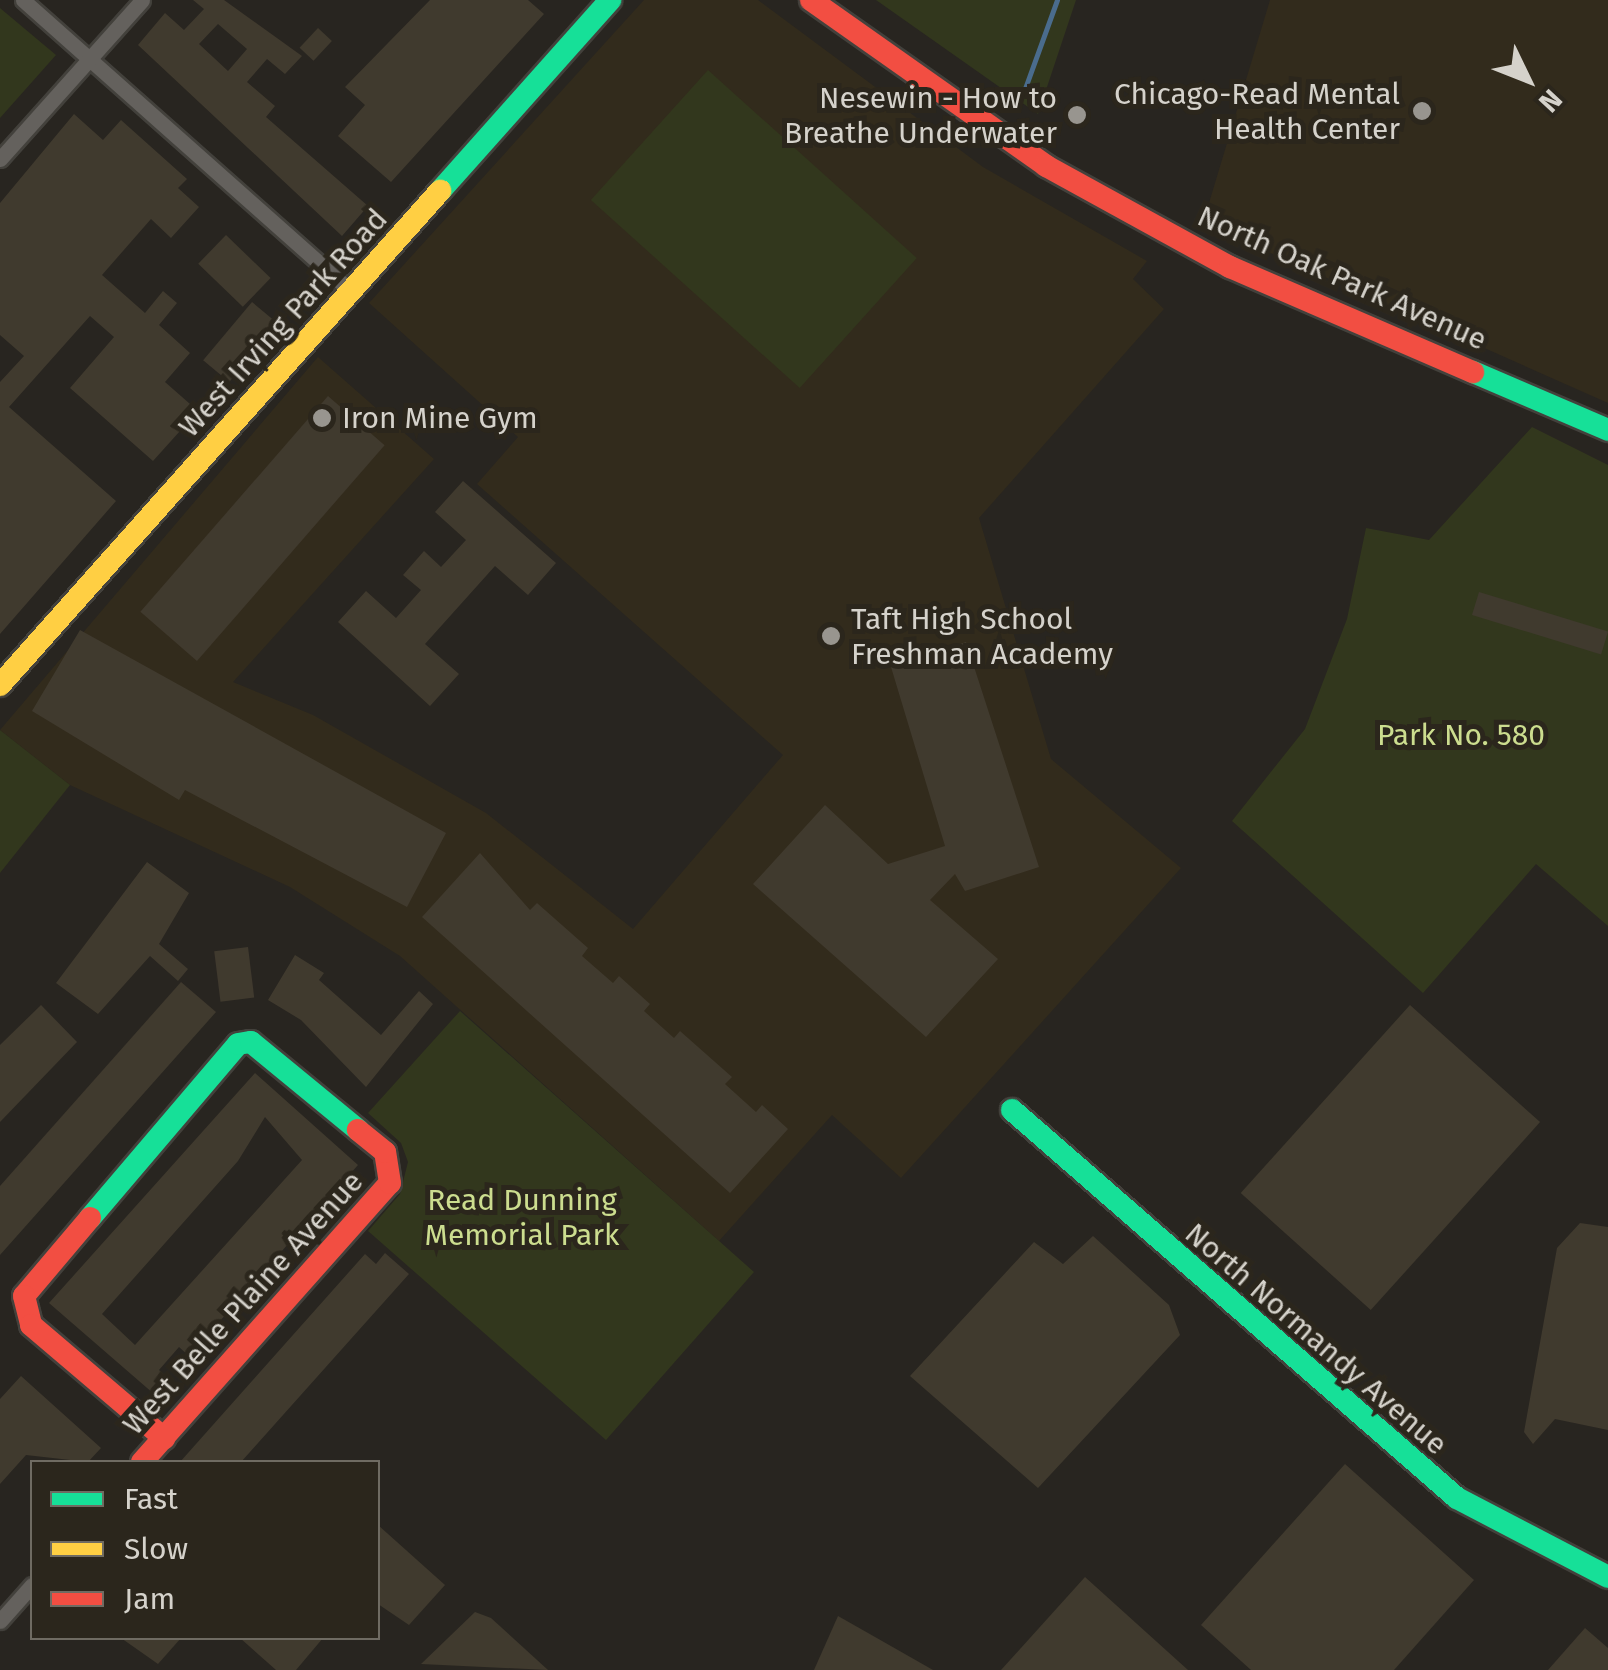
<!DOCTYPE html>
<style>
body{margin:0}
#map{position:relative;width:1608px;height:1670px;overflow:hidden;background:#282520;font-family:"Fira Sans",sans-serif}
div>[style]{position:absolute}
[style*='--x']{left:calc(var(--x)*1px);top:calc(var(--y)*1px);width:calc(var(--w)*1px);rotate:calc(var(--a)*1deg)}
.built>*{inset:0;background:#322b1c}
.green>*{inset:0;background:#32371d;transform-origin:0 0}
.stream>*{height:5px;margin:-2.5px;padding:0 2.5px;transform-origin:2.5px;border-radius:2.5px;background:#4a6c8d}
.building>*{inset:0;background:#403a2e;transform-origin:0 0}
.roads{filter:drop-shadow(2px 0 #43413c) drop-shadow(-2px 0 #43413c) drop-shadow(0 2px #43413c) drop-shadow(0 -2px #43413c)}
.street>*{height:15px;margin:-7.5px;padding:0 7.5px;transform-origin:7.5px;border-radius:7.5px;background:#64615d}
.fast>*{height:22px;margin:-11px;padding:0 11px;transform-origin:11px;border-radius:11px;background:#16e098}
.slow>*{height:22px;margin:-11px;padding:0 11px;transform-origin:11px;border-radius:11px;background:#ffcf43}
.jam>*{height:22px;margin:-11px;padding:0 11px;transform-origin:11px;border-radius:11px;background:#f24e42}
.dots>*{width:28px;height:28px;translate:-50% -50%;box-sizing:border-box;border:5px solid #2b261c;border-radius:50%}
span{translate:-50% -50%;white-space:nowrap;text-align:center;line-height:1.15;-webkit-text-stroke:10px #2b261c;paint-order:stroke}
.poi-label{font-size:30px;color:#d5d2cb}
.right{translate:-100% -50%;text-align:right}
.left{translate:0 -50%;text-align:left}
.street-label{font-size:30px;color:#d5d2cb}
.park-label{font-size:30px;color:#ccdd8f}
.legend{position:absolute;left:30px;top:1460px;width:350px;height:180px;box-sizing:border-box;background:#2b261c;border:2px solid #6f6b62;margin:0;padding:12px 18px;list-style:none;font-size:30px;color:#d5d2cb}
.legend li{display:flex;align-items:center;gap:20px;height:50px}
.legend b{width:50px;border:2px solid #6f6b62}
.north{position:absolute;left:1478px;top:30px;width:100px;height:100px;-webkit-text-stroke:8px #2b261c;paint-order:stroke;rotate:133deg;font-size:28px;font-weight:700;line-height:40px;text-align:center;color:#d5d2cb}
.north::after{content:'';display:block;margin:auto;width:35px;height:45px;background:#d5d2cb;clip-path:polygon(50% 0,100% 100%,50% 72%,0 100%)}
</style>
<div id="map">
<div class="built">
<i style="clip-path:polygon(644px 0,758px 0,983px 167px,1147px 261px,1133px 279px,1164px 309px,979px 518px,1051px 759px,1181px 868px,901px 1178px,832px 1115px,719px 1241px,400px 956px,290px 887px,70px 785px,0 730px,318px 357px,434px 459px,233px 682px,313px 715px,486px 813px,633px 929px,783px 755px,477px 484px,518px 437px,369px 303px)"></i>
<i style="clip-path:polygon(1270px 0,1608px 0,1608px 403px,1203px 223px)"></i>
</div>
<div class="green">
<i style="clip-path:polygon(876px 0,1076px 0,1038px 114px)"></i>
<i style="clip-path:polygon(0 8px,56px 55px,0 118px)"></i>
<i style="left:708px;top:70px;width:281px;height:175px;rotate:42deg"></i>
<i style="clip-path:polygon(1532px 427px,1608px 465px,1608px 926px,1536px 864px,1423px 993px,1232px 821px,1305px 729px,1347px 619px,1366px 528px,1429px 540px)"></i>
<i style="clip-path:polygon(0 730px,70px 785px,0 873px)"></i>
<i style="clip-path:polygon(460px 1011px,754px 1272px,606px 1440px,368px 1231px,400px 1194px,408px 1162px,401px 1143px,368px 1113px)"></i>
</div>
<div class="stream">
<i style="--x:1024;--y:91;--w:97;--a:-70.1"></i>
</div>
<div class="building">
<i style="clip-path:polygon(evenodd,193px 0,224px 0,302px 56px,285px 74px,267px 59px,247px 82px,275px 106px,266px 117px,368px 206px,342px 236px,138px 45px,165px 13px,184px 30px,204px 9px,193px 0,218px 24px,247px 49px,228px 71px,199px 44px,218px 24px)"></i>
<i style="clip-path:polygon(430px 0,528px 0,544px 14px,391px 182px,338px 136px,365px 105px,345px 87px)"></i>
<i style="left:318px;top:28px;width:19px;height:27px;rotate:43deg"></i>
<i style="clip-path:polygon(74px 114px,103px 140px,121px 120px,187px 179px,178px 188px,199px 207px,171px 238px,151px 219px,102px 275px,145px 313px,163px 291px,177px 303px,159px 325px,190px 353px,165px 382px,198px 411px,153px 461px,70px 388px,114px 337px,90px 316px,9px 407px,116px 501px,0 634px,0 382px,24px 356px,0 335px,0 203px)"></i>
<i style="left:226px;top:235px;width:62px;height:40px;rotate:44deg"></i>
<i style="left:252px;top:302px;width:34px;height:76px;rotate:40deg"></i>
<i style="left:328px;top:396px;width:75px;height:286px;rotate:41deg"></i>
<i style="clip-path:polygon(463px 481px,556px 563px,528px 595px,495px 566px,425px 644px,459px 674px,430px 706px,338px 622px,366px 591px,396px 618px,421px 590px,403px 575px,424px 551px,441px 567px,466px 540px,435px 512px)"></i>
<i style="left:1479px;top:592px;width:135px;height:24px;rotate:17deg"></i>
<i style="clip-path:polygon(80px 630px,446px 833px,407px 907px,185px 790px,179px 800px,32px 711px)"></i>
<i style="clip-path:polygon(966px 642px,1039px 867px,965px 891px,955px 874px,930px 900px,998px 959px,926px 1037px,753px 884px,825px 805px,888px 864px,945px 846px,891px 667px)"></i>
<i style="clip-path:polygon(480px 853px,530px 910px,537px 903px,588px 948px,582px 956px,613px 983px,619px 976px,650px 1004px,644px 1011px,674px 1038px,680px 1031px,732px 1077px,725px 1084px,756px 1112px,762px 1105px,788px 1129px,730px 1193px,422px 917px)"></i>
<i style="clip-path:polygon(147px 862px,189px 893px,159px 944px,188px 969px,178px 981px,150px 956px,98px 1014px,56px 983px)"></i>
<i style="left:248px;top:947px;width:51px;height:34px;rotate:83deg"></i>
<i style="clip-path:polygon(295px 955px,324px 973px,319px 980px,381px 1035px,419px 991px,433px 1004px,366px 1087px,301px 1020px,268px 1000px)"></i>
<i style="clip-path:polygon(181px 982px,216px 1012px,0 1255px,0 1186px)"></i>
<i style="clip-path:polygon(41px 1005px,77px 1042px,0 1122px,0 1045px)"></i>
<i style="left:1410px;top:1005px;width:175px;height:253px;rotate:42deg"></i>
<i style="clip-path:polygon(evenodd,255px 1073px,358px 1165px,189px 1356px,179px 1347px,159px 1370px,168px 1378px,154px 1394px,49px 1303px,255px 1073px,265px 1117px,302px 1160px,135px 1345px,102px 1314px,238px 1161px,265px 1117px)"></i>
<i style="clip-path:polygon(1580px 1223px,1608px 1227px,1608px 1430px,1555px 1419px,1533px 1444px,1524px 1432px,1557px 1248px)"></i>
<i style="clip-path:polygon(1093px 1236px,1169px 1305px,1180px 1335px,1038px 1488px,910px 1376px,1034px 1242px,1063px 1264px)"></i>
<i style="clip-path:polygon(385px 1253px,409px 1274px,241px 1462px,180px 1462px,365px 1254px,376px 1264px)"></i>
<i style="clip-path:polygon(21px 1376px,101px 1448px,88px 1462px,26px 1455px,0 1484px,0 1399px)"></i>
<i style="clip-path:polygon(1345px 1464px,1474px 1580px,1394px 1670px,1251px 1670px,1201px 1625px)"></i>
<i style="clip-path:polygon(378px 1525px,445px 1585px,409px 1625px,378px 1604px)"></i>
<i style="clip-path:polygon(1085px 1577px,1188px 1670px,1001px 1670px)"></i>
<i style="clip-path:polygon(475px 1612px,491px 1618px,548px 1670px,421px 1664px)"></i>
<i style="clip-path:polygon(838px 1616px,868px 1633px,933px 1670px,814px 1670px)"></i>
<i style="clip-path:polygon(1585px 1628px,1608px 1648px,1608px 1670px,1548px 1670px)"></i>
<i style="clip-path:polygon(121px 1638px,181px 1638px,158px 1664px)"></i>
<i style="clip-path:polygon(240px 1638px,323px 1638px,296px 1670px,276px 1670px)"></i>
</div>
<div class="roads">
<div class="street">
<i style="--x:23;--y:0;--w:438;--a:41.6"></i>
<i style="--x:0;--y:159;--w:213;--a:-48.2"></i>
<i style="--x:0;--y:1621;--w:48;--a:-48.4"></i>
</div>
<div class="fast">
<i style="--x:440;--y:191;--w:256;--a:-48.3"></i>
<i style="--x:1473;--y:372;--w:147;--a:23.2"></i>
<i style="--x:1012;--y:1110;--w:590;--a:41.09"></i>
<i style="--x:1457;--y:1498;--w:170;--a:27.6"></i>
<i style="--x:90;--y:1218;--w:228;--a:-49.6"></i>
<i style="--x:238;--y:1044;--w:13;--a:-9"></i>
<i style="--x:251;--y:1042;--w:139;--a:39.4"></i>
</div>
<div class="slow">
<i style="--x:0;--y:685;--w:662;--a:-48.31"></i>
</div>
<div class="jam">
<i style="--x:811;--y:0;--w:288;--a:35.2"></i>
<i style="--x:1046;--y:166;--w:210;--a:28.8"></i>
<i style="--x:1230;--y:267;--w:265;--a:23.4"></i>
<i style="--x:90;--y:1218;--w:102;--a:130.2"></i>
<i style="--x:24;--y:1296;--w:30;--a:76"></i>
<i style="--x:31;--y:1325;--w:175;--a:40.4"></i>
<i style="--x:142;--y:1462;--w:373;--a:-48.4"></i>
<i style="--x:390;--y:1183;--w:31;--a:-99"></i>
<i style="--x:385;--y:1152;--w:35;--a:-141"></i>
</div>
</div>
<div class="dots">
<i style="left:1422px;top:111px;background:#98958f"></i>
<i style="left:1077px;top:115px;background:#98958f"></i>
<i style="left:322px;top:418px;background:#98958f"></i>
<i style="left:831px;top:636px;background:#98958f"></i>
</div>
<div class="poi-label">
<span class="right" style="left:1400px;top:111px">Chicago-Read Mental<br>Health Center</span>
<span class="right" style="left:1057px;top:115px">Nesewin - How to<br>Breathe Underwater</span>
<span class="left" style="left:342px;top:418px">Iron Mine Gym</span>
<span class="left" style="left:851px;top:636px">Taft High School<br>Freshman Academy</span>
</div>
<div class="street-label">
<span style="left:1342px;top:278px;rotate:24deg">North Oak Park Avenue</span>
<span style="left:283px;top:323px;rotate:-48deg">West Irving Park Road</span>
<span style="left:243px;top:1303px;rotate:-48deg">West Belle Plaine Avenue</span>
<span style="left:1316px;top:1339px;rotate:41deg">North Normandy Avenue</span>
</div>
<div class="park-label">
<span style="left:1461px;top:735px">Park No. 580</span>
<span style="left:522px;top:1217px">Read Dunning<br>Memorial Park</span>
</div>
<ul class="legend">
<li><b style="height:12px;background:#16e098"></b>Fast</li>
<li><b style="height:12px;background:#ffcf43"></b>Slow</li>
<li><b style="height:12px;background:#f24e42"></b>Jam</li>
</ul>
<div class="north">N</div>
</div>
